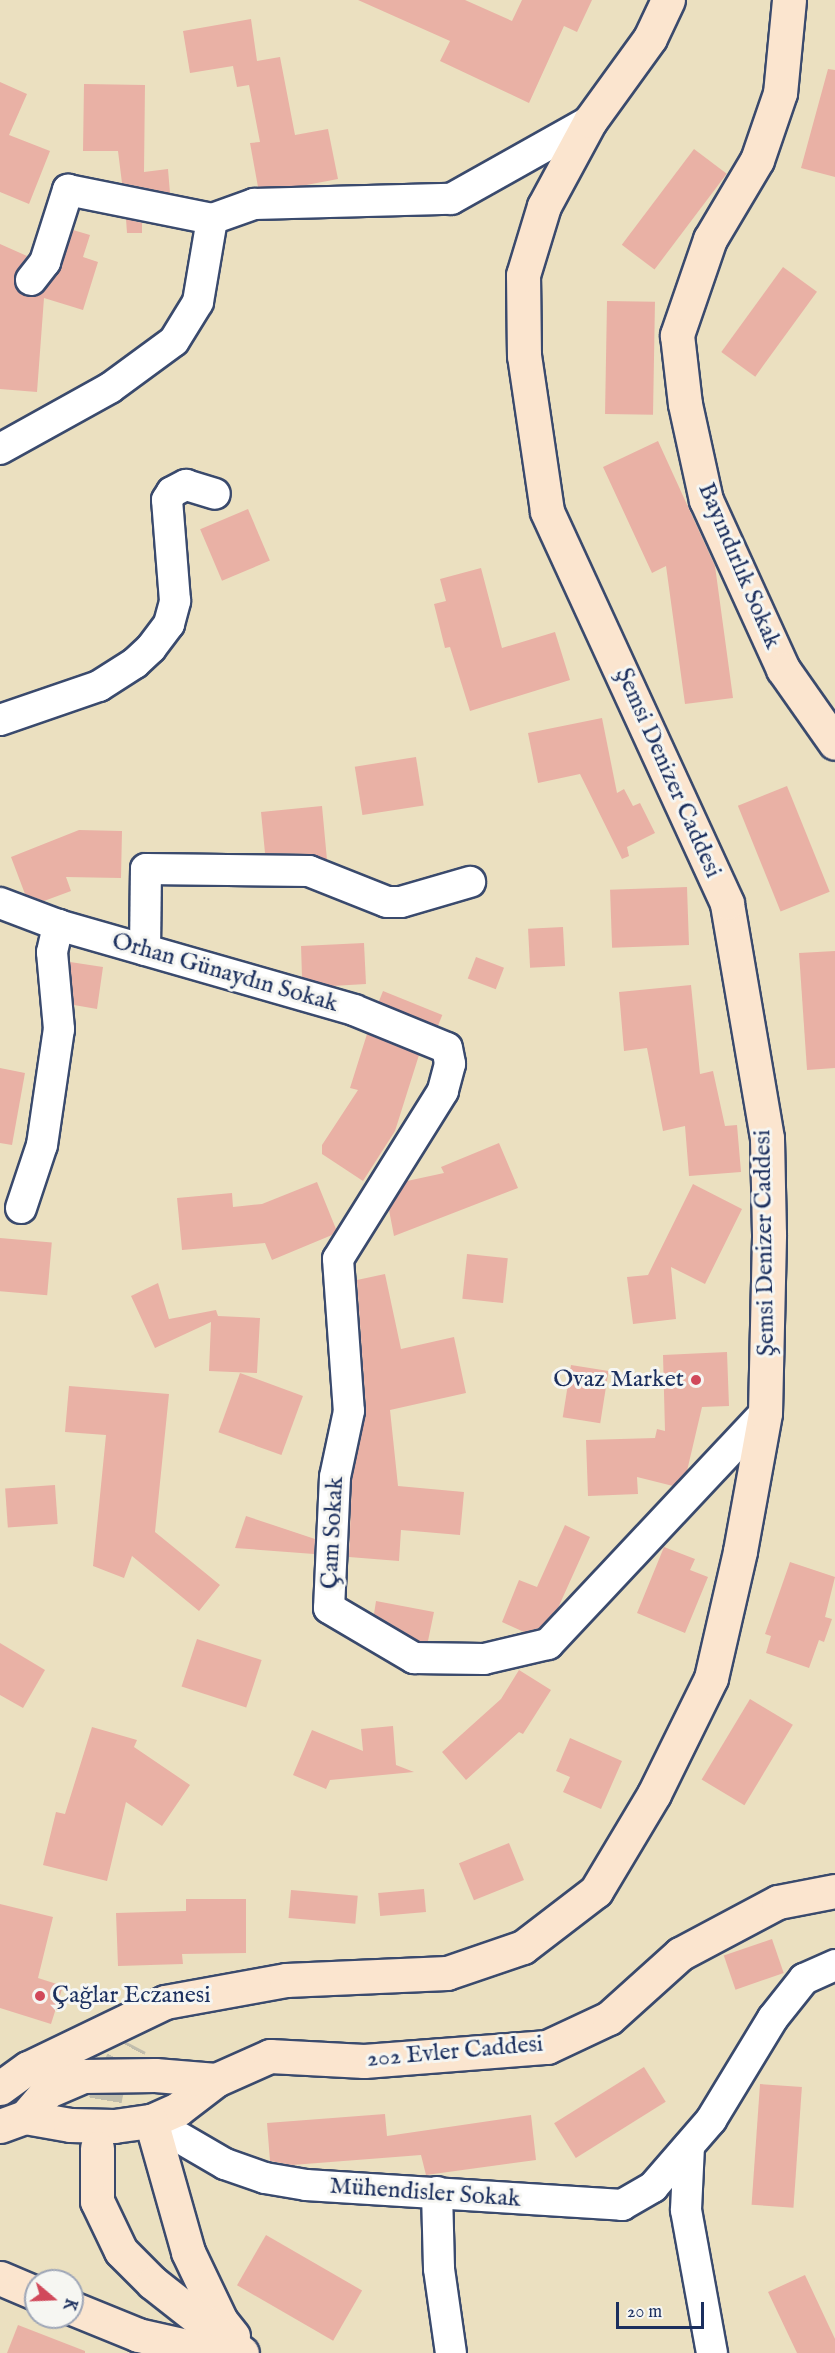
<!DOCTYPE html>
<meta charset="utf-8">
<style>
body{margin:0}
#map{position:relative;width:835px;height:2353px;overflow:hidden;background:#ebe0c0;font-family:"IM FELL English",serif}
div>[style]{position:absolute}
[style*='--x']{left:calc(var(--x)*1px);top:calc(var(--y)*1px);width:calc(var(--w)*1px);rotate:calc(var(--a)*1deg)}
.building>*{inset:0;background:#e9b1a5;transform-origin:0 0}
.secondary-tunnel>*{height:33px;margin-top:-16.5px;transform-origin:0;background:repeating-linear-gradient(90deg,#c1bdac 0 33px,transparent 0 49px)}
.roads{filter:drop-shadow(2px 0 #3a4a6d) drop-shadow(-2px 0 #3a4a6d) drop-shadow(0 2px #3a4a6d) drop-shadow(0 -2px #3a4a6d)}
.street>*{height:30px;margin:-15px;padding:0 15px;transform-origin:15px;border-radius:15px;background:#fff}
.secondary>*{height:33px;margin:-16.5px;padding:0 16.5px;transform-origin:16.5px;border-radius:16.5px;background:#fbe5cf}
.dots>*{width:16px;height:16px;translate:-50% -50%;box-sizing:border-box;border:3px solid #f6f6f2;border-radius:50%}
span{translate:-50% -50%;white-space:nowrap;text-align:center;line-height:1.15;-webkit-text-stroke:6px #f6f6f2;paint-order:stroke}
.street-label{font-size:24px;color:#1b2f5e}
.poi-label{font-size:24px;color:#1b2f5e}
.right{translate:-100% -50%;text-align:right}
.left{translate:0 -50%;text-align:left}
.north{position:absolute;left:24px;top:2269px;width:60px;height:60px;box-sizing:border-box;background:#f6f6f2;border:2px solid #9ea6b7;border-radius:50%;rotate:109deg;font-size:16px;font-weight:700;line-height:24px;text-align:center;color:#1b2f5e}
.north::after{content:'';display:block;margin:auto;width:21px;height:27px;background:#d1495b;clip-path:polygon(50% 0,100% 100%,50% 72%,0 100%)}
.scale{position:absolute;left:616px;top:2302px;width:88px;height:27px;box-sizing:border-box;border:3px solid #1b2f5e;border-top:0;padding-left:8px;font-size:18px;line-height:21px;white-space:nowrap;color:#1b2f5e;-webkit-text-stroke:4px #f6f6f2;paint-order:stroke}
</style>
<div id="map">
<div class="building">
<i style="clip-path:polygon(358px 0,465px 0,512px 21px,522px 0,592px 0,577px 32px,564px 26px,529px 103px,440px 61px,450px 41px)"></i>
<i style="clip-path:polygon(251px 19px,257px 61px,280px 57px,295px 135px,328px 129px,338px 179px,301px 186px,258px 187px,250px 143px,260px 142px,249px 85px,237px 87px,233px 66px,190px 73px,183px 31px)"></i>
<i style="clip-path:polygon(828px 69px,835px 70px,835px 177px,801px 168px)"></i>
<i style="clip-path:polygon(0 82px,27px 94px,9px 135px,50px 151px,29px 204px,0 192px)"></i>
<i style="clip-path:polygon(84px 84px,145px 85px,144px 172px,168px 169px,170px 193px,122px 183px,118px 151px,83px 151px)"></i>
<i style="left:694px;top:149px;width:41px;height:120px;rotate:37deg"></i>
<i style="clip-path:polygon(126px 219px,142px 223px,142px 233px,127px 233px)"></i>
<i style="clip-path:polygon(73px 230px,90px 235px,83px 257px,98px 262px,83px 310px,44px 298px,37px 392px,0 389px,0 244px,27px 256px,17px 270px,15px 286px,21px 294px,37px 296px,59px 272px)"></i>
<i style="left:783px;top:267px;width:42px;height:105px;rotate:36deg"></i>
<i style="left:607px;top:301px;width:48px;height:113px;rotate:1deg"></i>
<i style="clip-path:polygon(658px 441px,715px 566px,733px 698px,685px 704px,666px 566px,652px 573px,603px 467px)"></i>
<i style="left:248px;top:509px;width:56px;height:52px;rotate:67deg"></i>
<i style="clip-path:polygon(481px 568px,502px 648px,555px 632px,570px 680px,470px 711px,450px 647px,445px 648px,434px 604px,446px 601px,440px 579px)"></i>
<i style="clip-path:polygon(602px 718px,617px 793px,624px 789px,633px 806px,640px 803px,655px 833px,627px 847px,629px 856px,622px 859px,580px 774px,538px 783px,528px 733px)"></i>
<i style="left:416px;top:757px;width:49px;height:62px;rotate:81deg"></i>
<i style="left:787px;top:786px;width:114px;height:53px;rotate:68deg"></i>
<i style="clip-path:polygon(322px 806px,327px 860px,309px 854px,265px 853px,261px 812px)"></i>
<i style="clip-path:polygon(79px 830px,122px 831px,121px 878px,66px 877px,71px 891px,44px 901px,25px 894px,11px 857px)"></i>
<i style="left:687px;top:887px;width:58px;height:77px;rotate:88deg"></i>
<i style="left:563px;top:927px;width:39px;height:35px;rotate:87deg"></i>
<i style="clip-path:polygon(364px 943px,366px 984px,332px 986px,302px 977px,301px 946px)"></i>
<i style="clip-path:polygon(835px 951px,835px 1068px,807px 1070px,799px 953px)"></i>
<i style="left:476px;top:957px;width:30px;height:23px;rotate:21deg"></i>
<i style="clip-path:polygon(70px 962px,103px 967px,97px 1009px,74px 1005px)"></i>
<i style="clip-path:polygon(691px 985px,700px 1074px,713px 1071px,725px 1126px,737px 1125px,741px 1172px,689px 1176px,685px 1126px,663px 1131px,647px 1048px,624px 1051px,619px 992px)"></i>
<i style="left:383px;top:991px;width:64px;height:12px;rotate:22deg"></i>
<i style="clip-path:polygon(367px 1034px,419px 1055px,395px 1131px,363px 1181px,322px 1154px,322px 1145px,358px 1090px,350px 1088px)"></i>
<i style="clip-path:polygon(0 1068px,25px 1073px,12px 1145px,0 1143px)"></i>
<i style="clip-path:polygon(499px 1143px,518px 1188px,394px 1236px,389px 1210px,407px 1181px,444px 1173px,441px 1167px)"></i>
<i style="clip-path:polygon(317px 1182px,336px 1229px,332px 1235px,272px 1260px,265px 1243px,182px 1250px,177px 1198px,232px 1193px,233px 1207px,262px 1204px)"></i>
<i style="clip-path:polygon(693px 1184px,742px 1209px,705px 1284px,671px 1267px,676px 1319px,633px 1324px,627px 1277px,648px 1275px)"></i>
<i style="left:0;top:1238px;width:52px;height:53px;rotate:5deg"></i>
<i style="left:467px;top:1254px;width:41px;height:45px;rotate:6deg"></i>
<i style="clip-path:polygon(385px 1274px,401px 1349px,454px 1337px,466px 1393px,390px 1410px,398px 1486px,464px 1492px,460px 1535px,401px 1530px,399px 1561px,349px 1557px,352px 1479px,366px 1410px,357px 1280px)"></i>
<i style="clip-path:polygon(158px 1283px,169px 1319px,216px 1310px,218px 1316px,260px 1318px,257px 1373px,209px 1371px,211px 1322px,155px 1348px,131px 1296px)"></i>
<i style="clip-path:polygon(727px 1352px,729px 1406px,702px 1407px,687px 1471px,673px 1486px,637px 1477px,638px 1494px,588px 1496px,586px 1440px,655px 1438px,657px 1429px,665px 1431px,663px 1355px)"></i>
<i style="left:571px;top:1365px;width:38px;height:53px;rotate:9deg"></i>
<i style="left:240px;top:1373px;width:67px;height:63px;rotate:20deg"></i>
<i style="clip-path:polygon(69px 1386px,169px 1394px,155px 1532px,220px 1585px,199px 1611px,132px 1556px,124px 1578px,93px 1566px,106px 1435px,65px 1432px)"></i>
<i style="left:55px;top:1485px;width:39px;height:50px;rotate:86deg"></i>
<i style="clip-path:polygon(246px 1516px,315px 1539px,314px 1554px,235px 1548px)"></i>
<i style="clip-path:polygon(565px 1525px,590px 1537px,558px 1608px,539px 1628px,524px 1632px,502px 1622px,519px 1580px,537px 1587px)"></i>
<i style="clip-path:polygon(664px 1547px,695px 1559px,690px 1570px,708px 1577px,685px 1633px,637px 1613px)"></i>
<i style="clip-path:polygon(790px 1562px,835px 1577px,825px 1617px,832px 1619px,824px 1642px,819px 1640px,809px 1668px,766px 1653px,771px 1636px,765px 1634px)"></i>
<i style="clip-path:polygon(376px 1601px,434px 1612px,428px 1641px,419px 1641px,374px 1614px)"></i>
<i style="left:197px;top:1639px;width:68px;height:50px;rotate:18deg"></i>
<i style="clip-path:polygon(0 1643px,45px 1670px,23px 1708px,0 1695px)"></i>
<i style="clip-path:polygon(519px 1670px,551px 1690px,523px 1734px,519px 1732px,466px 1780px,442px 1752px,501px 1699px)"></i>
<i style="left:750px;top:1699px;width:50px;height:94px;rotate:31deg"></i>
<i style="clip-path:polygon(393px 1726px,396px 1765px,414px 1772px,330px 1780px,326px 1789px,293px 1775px,312px 1730px,363px 1751px,361px 1729px)"></i>
<i style="clip-path:polygon(92px 1727px,137px 1740px,134px 1747px,190px 1785px,162px 1826px,126px 1802px,107px 1881px,43px 1865px,56px 1812px,65px 1814px)"></i>
<i style="clip-path:polygon(570px 1738px,622px 1761px,601px 1809px,563px 1792px,570px 1777px,556px 1771px)"></i>
<i style="left:509px;top:1843px;width:40px;height:54px;rotate:68deg"></i>
<i style="left:424px;top:1889px;width:23px;height:46px;rotate:85deg"></i>
<i style="left:291px;top:1890px;width:67px;height:28px;rotate:5deg"></i>
<i style="clip-path:polygon(186px 1899px,246px 1899px,246px 1953px,182px 1954px,183px 1964px,118px 1966px,116px 1913px,186px 1911px)"></i>
<i style="clip-path:polygon(0 1904px,53px 1917px,38px 1978px,63px 1986px,51px 2024px,0 2008px)"></i>
<i style="left:772px;top:1939px;width:36px;height:51px;rotate:71deg"></i>
<i style="left:644px;top:2067px;width:41px;height:106px;rotate:58deg"></i>
<i style="left:760px;top:2084px;width:42px;height:121px;rotate:4deg"></i>
<i style="clip-path:polygon(385px 2114px,387px 2136px,531px 2115px,536px 2160px,426px 2175px,421px 2155px,292px 2165px,270px 2161px,267px 2123px)"></i>
<i style="left:266px;top:2235px;width:111px;height:58px;rotate:30deg"></i>
<i style="clip-path:polygon(805px 2275px,835px 2339px,835px 2353px,797px 2353px,768px 2292px)"></i>
<i style="clip-path:polygon(18px 2325px,85px 2351px,85px 2353px,7px 2353px)"></i>
</div>
<div class="secondary-tunnel">
<i style="--x:97;--y:2148;--w:59;--a:-80.2"></i>
<i style="--x:107;--y:2090;--w:52;--a:-62.4"></i>
</div>
<div class="roads">
<div class="street">
<i style="--x:212;--y:219;--w:45;--a:-19.7"></i>
<i style="--x:254;--y:204;--w:197;--a:-1.5"></i>
<i style="--x:451;--y:199;--w:159;--a:-29.3"></i>
<i style="--x:31;--y:280;--w:23;--a:-52"></i>
<i style="--x:45;--y:262;--w:76;--a:-72.3"></i>
<i style="--x:68;--y:190;--w:147;--a:11.4"></i>
<i style="--x:0;--y:449;--w:126;--a:-29"></i>
<i style="--x:110;--y:388;--w:79;--a:-36.3"></i>
<i style="--x:174;--y:341;--w:46;--a:-58.4"></i>
<i style="--x:198;--y:302;--w:84;--a:-80.4"></i>
<i style="--x:0;--y:720;--w:105;--a:-19"></i>
<i style="--x:99;--y:686;--w:43;--a:-32.6"></i>
<i style="--x:135;--y:663;--w:22;--a:-43"></i>
<i style="--x:151;--y:648;--w:30;--a:-53"></i>
<i style="--x:169;--y:624;--w:24;--a:-75"></i>
<i style="--x:175;--y:601;--w:101;--a:-94.5"></i>
<i style="--x:167;--y:500;--w:9;--a:-58"></i>
<i style="--x:172;--y:492;--w:16;--a:-27"></i>
<i style="--x:186;--y:485;--w:30;--a:17"></i>
<i style="--x:0;--y:903;--w:62;--a:20.8"></i>
<i style="--x:58;--y:925;--w:308;--a:16"></i>
<i style="--x:354;--y:1010;--w:100;--a:22.2"></i>
<i style="--x:447;--y:1048;--w:16;--a:79"></i>
<i style="--x:450;--y:1064;--w:28;--a:105"></i>
<i style="--x:443;--y:1091;--w:198;--a:122"></i>
<i style="--x:338;--y:1259;--w:152;--a:85.9"></i>
<i style="--x:349;--y:1411;--w:67;--a:102"></i>
<i style="--x:335;--y:1477;--w:131;--a:92.6"></i>
<i style="--x:329;--y:1608;--w:99;--a:30.5"></i>
<i style="--x:414;--y:1658;--w:70;--a:0.8"></i>
<i style="--x:484;--y:1659;--w:66;--a:-13.2"></i>
<i style="--x:548;--y:1644;--w:317;--a:-46.8"></i>
<i style="--x:145;--y:950;--w:81;--a:-89.3"></i>
<i style="--x:146;--y:869;--w:163;--a:0.7"></i>
<i style="--x:309;--y:871;--w:84;--a:21.7"></i>
<i style="--x:387;--y:902;--w:14;--a:0"></i>
<i style="--x:401;--y:902;--w:72;--a:-16.2"></i>
<i style="--x:21;--y:1208;--w:66;--a:-71.6"></i>
<i style="--x:42;--y:1145;--w:117;--a:-81.7"></i>
<i style="--x:59;--y:1029;--w:77;--a:-95.2"></i>
<i style="--x:52;--y:952;--w:28;--a:-77"></i>
<i style="--x:151;--y:2121;--w:86;--a:30.2"></i>
<i style="--x:225;--y:2164;--w:42;--a:19.3"></i>
<i style="--x:265;--y:2178;--w:42;--a:9.7"></i>
<i style="--x:306;--y:2185;--w:317;--a:3.6"></i>
<i style="--x:622;--y:2205;--w:36;--a:-30"></i>
<i style="--x:653;--y:2187;--w:89;--a:-49.1"></i>
<i style="--x:711;--y:2120;--w:119;--a:-58.7"></i>
<i style="--x:773;--y:2018;--w:50;--a:-51.5"></i>
<i style="--x:804;--y:1979;--w:34;--a:-24"></i>
<i style="--x:689;--y:2146;--w:64;--a:92.7"></i>
<i style="--x:686;--y:2210;--w:145;--a:79.7"></i>
<i style="--x:437;--y:2192;--w:77;--a:88.5"></i>
<i style="--x:439;--y:2269;--w:85;--a:81.9"></i>
</div>
<div class="secondary">
<i style="--x:789;--y:0;--w:93;--a:95.5"></i>
<i style="--x:780;--y:93;--w:71;--a:108.9"></i>
<i style="--x:757;--y:160;--w:92;--a:120.7"></i>
<i style="--x:710;--y:239;--w:102;--a:109"></i>
<i style="--x:677;--y:335;--w:69;--a:83.4"></i>
<i style="--x:685;--y:404;--w:98;--a:77.7"></i>
<i style="--x:706;--y:500;--w:186;--a:65.5"></i>
<i style="--x:783;--y:669;--w:90;--a:54.9"></i>
<i style="--x:0;--y:2088;--w:34;--a:-36"></i>
<i style="--x:28;--y:2068;--w:152;--a:-25.7"></i>
<i style="--x:165;--y:2002;--w:123;--a:-10.3"></i>
<i style="--x:286;--y:1980;--w:161;--a:-2.5"></i>
<i style="--x:447;--y:1973;--w:80;--a:-18.9"></i>
<i style="--x:523;--y:1947;--w:92;--a:-37.5"></i>
<i style="--x:596;--y:1891;--w:113;--a:-59.1"></i>
<i style="--x:654;--y:1794;--w:129;--a:-63.8"></i>
<i style="--x:711;--y:1678;--w:130;--a:-77.1"></i>
<i style="--x:740;--y:1551;--w:140;--a:-79.7"></i>
<i style="--x:765;--y:1413;--w:179;--a:-88.7"></i>
<i style="--x:769;--y:1234;--w:96;--a:-91.2"></i>
<i style="--x:767;--y:1138;--w:238;--a:-99.7"></i>
<i style="--x:727;--y:903;--w:431;--a:-114.7"></i>
<i style="--x:547;--y:511;--w:157;--a:-98.4"></i>
<i style="--x:524;--y:356;--w:81;--a:-90.7"></i>
<i style="--x:523;--y:275;--w:72;--a:-73.1"></i>
<i style="--x:544;--y:206;--w:97;--a:-61.6"></i>
<i style="--x:590;--y:121;--w:102;--a:-54.1"></i>
<i style="--x:650;--y:38;--w:42;--a:-64.7"></i>
<i style="--x:25;--y:2117;--w:46;--a:10.1"></i>
<i style="--x:70;--y:2125;--w:44;--a:1.3"></i>
<i style="--x:114;--y:2126;--w:37;--a:-8"></i>
<i style="--x:151;--y:2121;--w:30;--a:-24"></i>
<i style="--x:178;--y:2109;--w:48;--a:-37.3"></i>
<i style="--x:216;--y:2080;--w:59;--a:-24"></i>
<i style="--x:270;--y:2056;--w:94;--a:3"></i>
<i style="--x:364;--y:2061;--w:184;--a:-4.4"></i>
<i style="--x:547;--y:2047;--w:68;--a:-25.1"></i>
<i style="--x:609;--y:2018;--w:96;--a:-42"></i>
<i style="--x:680;--y:1954;--w:111;--a:-28"></i>
<i style="--x:778;--y:1902;--w:58;--a:-10.9"></i>
<i style="--x:151;--y:2121;--w:136;--a:74.2"></i>
<i style="--x:188;--y:2252;--w:76;--a:64.4"></i>
<i style="--x:221;--y:2321;--w:19;--a:51"></i>
<i style="--x:0;--y:2126;--w:27;--a:-20"></i>
<i style="--x:25;--y:2117;--w:35;--a:-49"></i>
<i style="--x:48;--y:2091;--w:38;--a:-23"></i>
<i style="--x:83;--y:2076;--w:72;--a:-0.8"></i>
<i style="--x:155;--y:2075;--w:61;--a:4.7"></i>
<i style="--x:97;--y:2148;--w:53;--a:90"></i>
<i style="--x:97;--y:2201;--w:55;--a:64.4"></i>
<i style="--x:121;--y:2251;--w:45;--a:45"></i>
<i style="--x:153;--y:2283;--w:113;--a:38.2"></i>
<i style="--x:0;--y:2278;--w:39;--a:23"></i>
<i style="--x:72;--y:2308;--w:71;--a:22.2"></i>
<i style="--x:138;--y:2335;--w:82;--a:12.7"></i>
</div>
</div>
<div class="dots">
<i style="left:696px;top:1380px;background:#d1495b"></i>
<i style="left:40px;top:1996px;background:#d1495b"></i>
</div>
<div class="street-label">
<span style="left:739px;top:566px;rotate:67deg">Bayındırlık Sokak</span>
<span style="left:668px;top:773px;rotate:66deg">Şemsi Denizer Caddesi</span>
<span style="left:225px;top:973px;rotate:16deg">Orhan Günaydın Sokak</span>
<span style="left:765px;top:1243px;rotate:-91deg">Şemsi Denizer Caddesi</span>
<span style="left:333px;top:1533px;rotate:-87deg">Çam Sokak</span>
<span style="left:455px;top:2052px;rotate:-5deg">202 Evler Caddesi</span>
<span style="left:425px;top:2193px;rotate:4deg">Mühendisler Sokak</span>
</div>
<div class="poi-label">
<span class="right" style="left:684px;top:1380px">Ovaz Market</span>
<span class="left" style="left:52px;top:1996px">Çağlar Eczanesi</span>
</div>
<div class="north">K</div>
<div class="scale">20 m</div>
</div>
